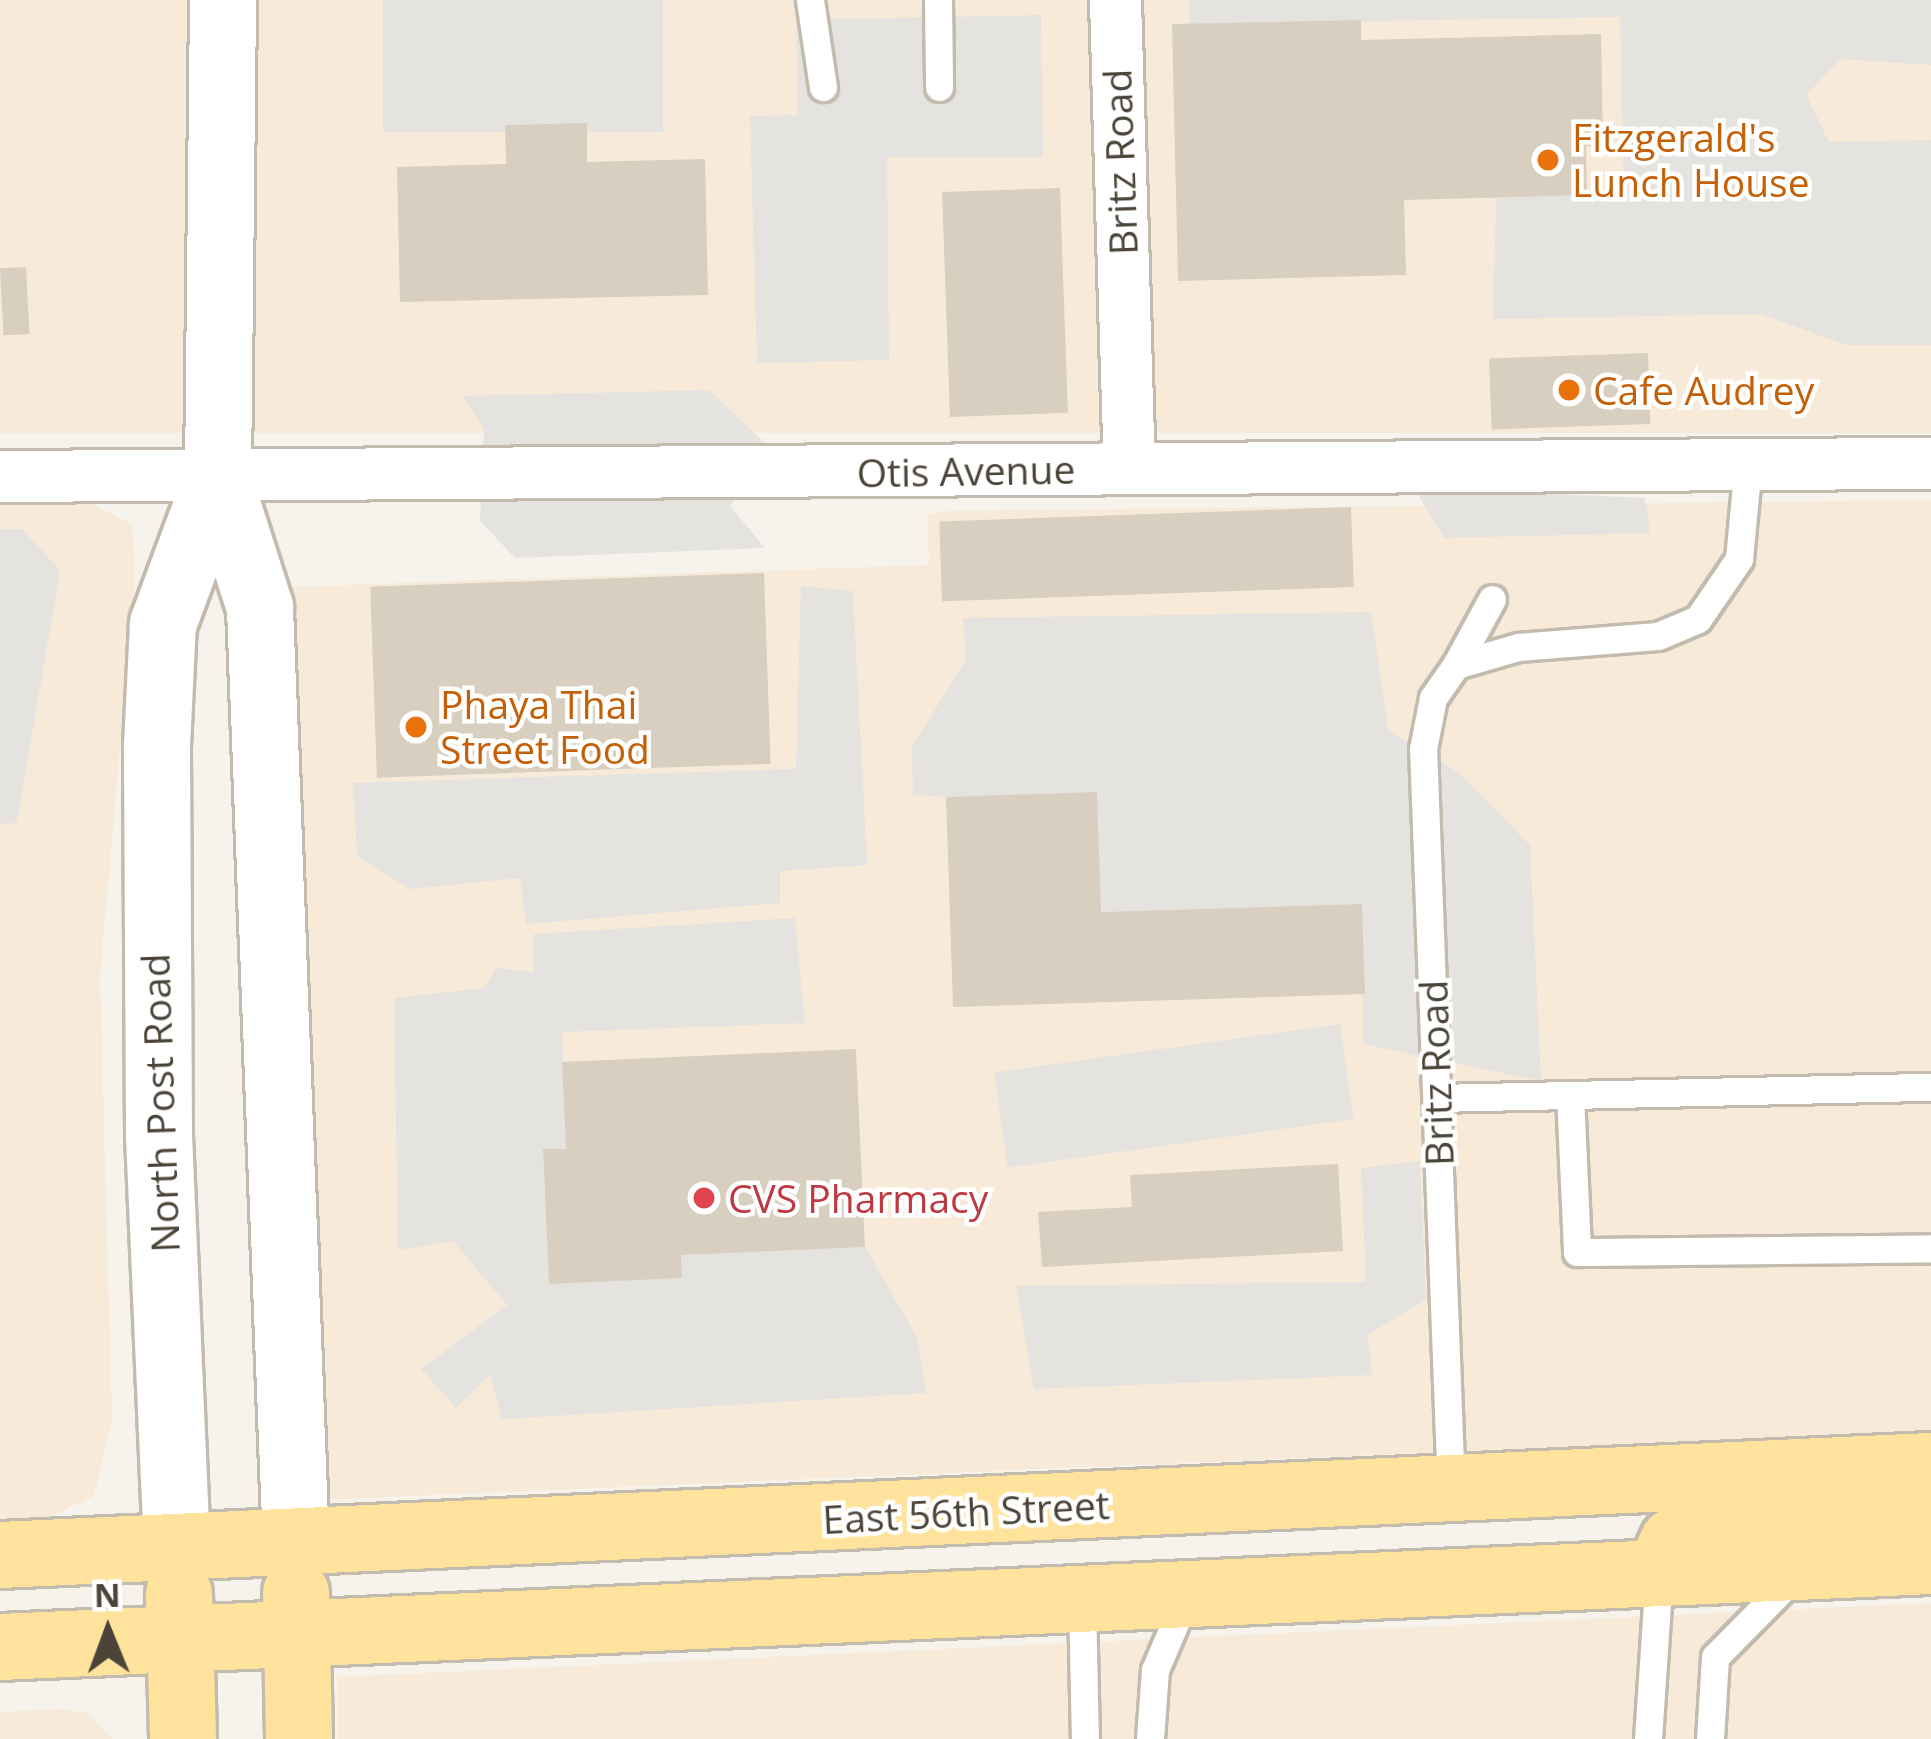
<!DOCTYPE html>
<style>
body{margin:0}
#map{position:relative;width:1931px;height:1739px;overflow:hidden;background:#f6f3ec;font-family:"Open Sans",sans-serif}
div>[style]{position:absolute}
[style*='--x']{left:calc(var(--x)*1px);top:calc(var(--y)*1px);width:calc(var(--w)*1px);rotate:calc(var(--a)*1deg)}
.commercial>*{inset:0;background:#f7ead8;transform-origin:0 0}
.parking>*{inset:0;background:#e5e3e0;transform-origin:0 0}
.building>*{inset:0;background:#d8cfc1;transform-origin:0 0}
.roads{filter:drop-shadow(3px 0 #c2bbae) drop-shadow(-3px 0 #c2bbae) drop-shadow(0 3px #c2bbae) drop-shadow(0 -3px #c2bbae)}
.service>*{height:27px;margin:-13.5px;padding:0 13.5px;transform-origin:13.5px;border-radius:13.5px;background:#fff}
.minor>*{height:51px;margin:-25.5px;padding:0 25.5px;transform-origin:25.5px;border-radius:25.5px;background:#fff}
.tertiary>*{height:66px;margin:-33px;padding:0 33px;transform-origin:33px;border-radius:33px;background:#fff}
.primary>*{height:66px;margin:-33px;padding:0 33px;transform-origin:33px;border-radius:33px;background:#ffe39c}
.dots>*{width:33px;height:33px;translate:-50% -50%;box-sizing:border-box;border:6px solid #fff;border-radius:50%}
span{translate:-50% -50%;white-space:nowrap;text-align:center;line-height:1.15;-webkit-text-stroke:9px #fff;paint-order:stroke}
.food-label{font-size:39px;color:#c56008}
.left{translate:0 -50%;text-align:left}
.street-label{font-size:39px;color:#4b4439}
.health-label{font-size:39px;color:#be3a42}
.north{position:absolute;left:48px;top:1571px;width:120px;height:120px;-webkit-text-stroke:9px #fff;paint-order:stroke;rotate:359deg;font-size:33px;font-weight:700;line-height:48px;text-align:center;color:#4b4439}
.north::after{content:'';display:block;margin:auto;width:42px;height:54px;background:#4b4439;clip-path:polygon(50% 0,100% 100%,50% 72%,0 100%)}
</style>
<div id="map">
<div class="commercial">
<i style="left:0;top:0;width:1931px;height:433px"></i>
<i style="clip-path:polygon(1931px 500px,1931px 1431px,317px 1500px,286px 587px,929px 565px,928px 514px,948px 511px)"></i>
<i style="clip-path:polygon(85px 501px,132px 524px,135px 576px,100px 977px,112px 1420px,94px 1496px,45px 1519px,0 1522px,0 502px)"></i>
<i style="clip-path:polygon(1931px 1603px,1931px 1739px,338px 1739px,337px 1677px)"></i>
<i style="clip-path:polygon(60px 1709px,88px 1713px,113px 1739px,0 1739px,0 1712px)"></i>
</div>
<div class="parking">
<i style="left:383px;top:0;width:280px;height:132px"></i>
<i style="clip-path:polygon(1189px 0,1931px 0,1931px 65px,1841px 59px,1806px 95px,1829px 142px,1931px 140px,1931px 345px,1846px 345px,1761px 314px,1493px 319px,1496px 198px,1624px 192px,1620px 17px,1190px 24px)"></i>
<i style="clip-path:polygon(1041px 15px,1043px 157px,887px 157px,889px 360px,757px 363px,750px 116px,798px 115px,796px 20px)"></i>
<i style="clip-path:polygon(709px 390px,771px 449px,730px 506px,765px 548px,515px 558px,480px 521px,484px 429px,462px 396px)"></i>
<i style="clip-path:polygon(1414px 488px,1645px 498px,1650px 533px,1444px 538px)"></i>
<i style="clip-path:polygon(0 529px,22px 529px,60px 570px,17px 823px,0 824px)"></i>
<i style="clip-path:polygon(801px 586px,853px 591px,867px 865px,780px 871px,780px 903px,526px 924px,520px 878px,410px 889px,357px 856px,353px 783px,796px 769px)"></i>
<i style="clip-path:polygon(1371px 612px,1388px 730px,1458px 772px,1530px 845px,1541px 1081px,1363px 1044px,1362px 904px,1101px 912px,948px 797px,913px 795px,912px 746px,966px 660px,963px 618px)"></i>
<i style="clip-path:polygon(795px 918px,805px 1023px,562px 1032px,566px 1149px,543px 1150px,549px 1283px,681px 1278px,681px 1255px,865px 1247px,918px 1339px,926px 1393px,502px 1419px,490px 1375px,456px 1408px,421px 1369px,507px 1305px,453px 1241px,398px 1250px,394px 998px,484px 988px,496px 968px,534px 972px,534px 934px)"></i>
<i style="left:1340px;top:1024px;width:96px;height:349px;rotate:82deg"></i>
<i style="clip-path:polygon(1420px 1161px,1426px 1299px,1368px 1335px,1372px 1375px,1034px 1389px,1016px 1286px,1366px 1282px,1361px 1168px)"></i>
</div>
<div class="building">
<i style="clip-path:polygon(1361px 20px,1361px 40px,1601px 34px,1603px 145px,1586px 146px,1587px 195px,1404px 200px,1406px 275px,1178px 281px,1172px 24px)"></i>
<i style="clip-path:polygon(587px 123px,587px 162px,705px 159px,708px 295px,400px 302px,397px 167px,506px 164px,505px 125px)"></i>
<i style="left:1060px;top:188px;width:225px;height:118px;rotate:88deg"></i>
<i style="left:26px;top:267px;width:67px;height:26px;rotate:87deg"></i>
<i style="left:1648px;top:353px;width:71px;height:159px;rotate:88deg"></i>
<i style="left:1351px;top:507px;width:80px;height:412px;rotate:88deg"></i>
<i style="left:764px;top:573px;width:191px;height:394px;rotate:88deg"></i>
<i style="clip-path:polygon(1097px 792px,1101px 912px,1362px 904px,1365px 994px,953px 1007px,946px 797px)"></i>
<i style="clip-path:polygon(856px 1049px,865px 1247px,681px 1255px,682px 1278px,549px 1284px,543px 1149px,566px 1149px,562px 1062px)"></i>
<i style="clip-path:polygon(1338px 1164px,1343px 1251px,1042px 1267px,1038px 1212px,1132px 1207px,1130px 1175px)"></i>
</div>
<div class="roads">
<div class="service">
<i style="--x:810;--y:0;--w:88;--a:81.5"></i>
<i style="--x:938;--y:0;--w:87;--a:89.3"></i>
<i style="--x:1456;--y:665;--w:75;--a:-61.4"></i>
<i style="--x:1570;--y:1095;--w:157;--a:87.4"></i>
<i style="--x:1577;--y:1252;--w:354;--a:-0.6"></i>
<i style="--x:1437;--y:1098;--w:494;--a:-1.3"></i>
<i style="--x:1451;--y:1490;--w:742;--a:-92.16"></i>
<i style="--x:1423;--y:749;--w:52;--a:-78.9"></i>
<i style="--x:1433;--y:698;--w:40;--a:-55.1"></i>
<i style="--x:1456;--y:665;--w:65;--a:-16.2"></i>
<i style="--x:1518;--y:647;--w:140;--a:-4.5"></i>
<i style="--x:1658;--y:636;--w:43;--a:-23"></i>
<i style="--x:1698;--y:619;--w:73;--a:-55.7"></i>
<i style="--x:1739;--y:559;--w:95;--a:-84.6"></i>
<i style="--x:1082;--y:1600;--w:139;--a:88.8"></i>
<i style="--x:1150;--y:1739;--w:69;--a:-85.9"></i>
<i style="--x:1155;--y:1670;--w:82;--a:-66.9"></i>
<i style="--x:1648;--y:1739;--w:164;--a:-86.2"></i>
<i style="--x:1710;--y:1739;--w:82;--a:-86.5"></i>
<i style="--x:1715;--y:1657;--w:111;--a:-45.4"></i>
</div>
<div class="minor">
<i style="--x:1115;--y:0;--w:468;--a:88.3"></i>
<i style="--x:0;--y:476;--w:1931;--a:-0.39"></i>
</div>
<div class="tertiary">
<i style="--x:223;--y:0;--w:476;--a:90.6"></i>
<i style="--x:218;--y:476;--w:139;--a:72.3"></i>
<i style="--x:260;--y:608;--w:936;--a:87.8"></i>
<i style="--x:177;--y:1548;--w:413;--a:-92.5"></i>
<i style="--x:159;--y:1135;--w:389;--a:-90.3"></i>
<i style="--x:157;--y:746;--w:122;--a:-87.2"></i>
<i style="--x:163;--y:624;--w:158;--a:-69.6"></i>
</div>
<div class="primary">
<i style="--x:0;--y:1555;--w:1933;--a:-2.64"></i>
<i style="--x:1659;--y:1572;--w:33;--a:-65"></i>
<i style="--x:1673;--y:1542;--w:38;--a:-23"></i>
<i style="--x:1708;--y:1527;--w:215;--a:-4.5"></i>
<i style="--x:296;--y:1593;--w:146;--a:88.8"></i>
<i style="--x:179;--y:1594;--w:145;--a:88.4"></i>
<i style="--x:0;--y:1647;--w:1933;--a:-2.55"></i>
</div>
</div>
<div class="dots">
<i style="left:1548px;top:160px;background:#e8710a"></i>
<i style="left:1569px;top:390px;background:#e8710a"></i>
<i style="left:416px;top:727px;background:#e8710a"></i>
<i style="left:704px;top:1198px;background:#e0444e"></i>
</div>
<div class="food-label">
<span class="left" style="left:1572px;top:160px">Fitzgerald's<br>Lunch House</span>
<span class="left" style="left:1593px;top:390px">Cafe Audrey</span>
<span class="left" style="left:440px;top:727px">Phaya Thai<br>Street Food</span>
</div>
<div class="street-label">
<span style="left:1120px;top:162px;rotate:-92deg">Britz Road</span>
<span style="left:966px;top:471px;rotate:-1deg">Otis Avenue</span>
<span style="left:1436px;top:1073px;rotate:-92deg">Britz Road</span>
<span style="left:160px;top:1103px;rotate:-92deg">North Post Road</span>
<span style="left:966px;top:1512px;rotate:-3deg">East 56th Street</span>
</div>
<div class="health-label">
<span class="left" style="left:728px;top:1198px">CVS Pharmacy</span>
</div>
<div class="north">N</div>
</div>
